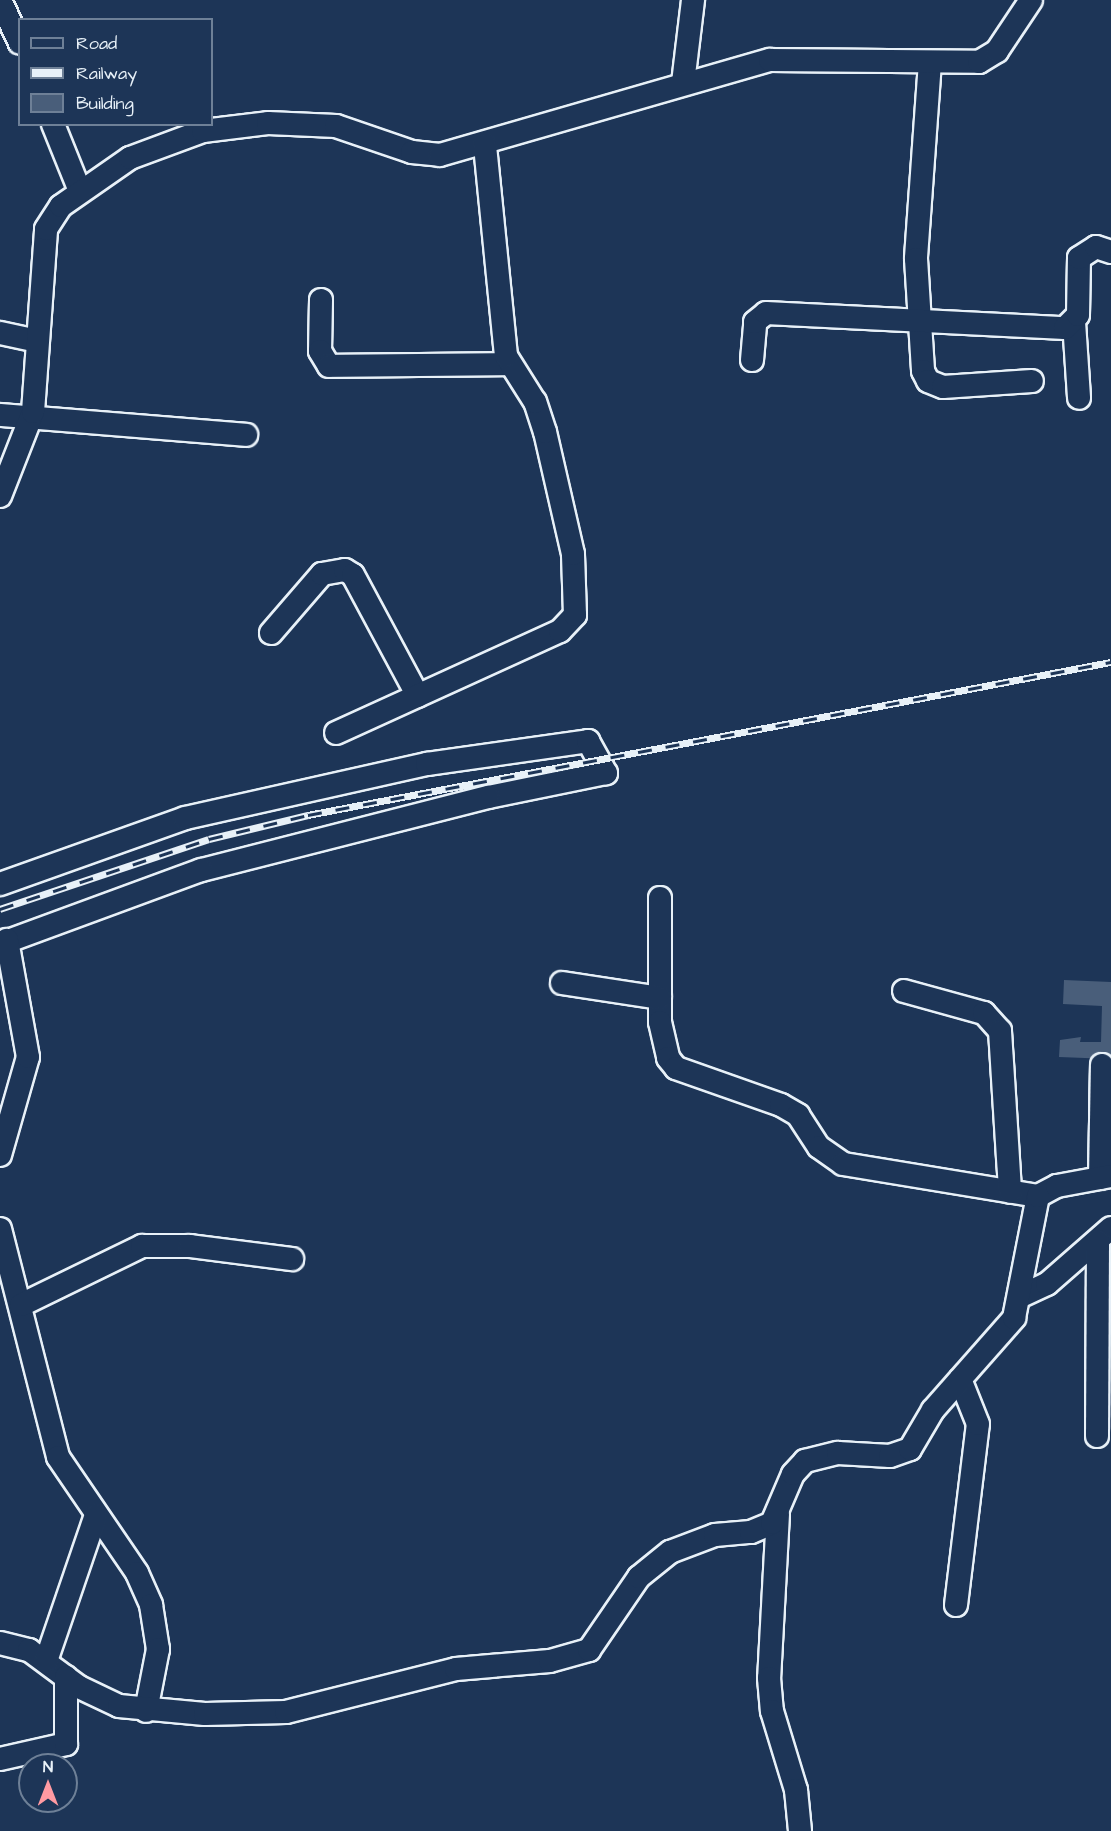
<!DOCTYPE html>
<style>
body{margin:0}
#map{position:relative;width:1111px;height:1831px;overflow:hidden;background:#1d3557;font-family:"Architects Daughter",sans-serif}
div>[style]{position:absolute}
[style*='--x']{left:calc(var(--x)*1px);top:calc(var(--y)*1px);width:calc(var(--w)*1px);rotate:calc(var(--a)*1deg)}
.building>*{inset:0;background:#495e7a}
.roads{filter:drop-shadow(2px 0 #e8f1f8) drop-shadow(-2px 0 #e8f1f8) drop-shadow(0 2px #e8f1f8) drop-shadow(0 -2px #e8f1f8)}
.minor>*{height:22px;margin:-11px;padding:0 11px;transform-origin:11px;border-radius:11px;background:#1d3557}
.rail>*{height:7px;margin-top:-3.5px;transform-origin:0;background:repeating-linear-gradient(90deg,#1d3557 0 14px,#e8f1f8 0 28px);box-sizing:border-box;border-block:2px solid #e8f1f8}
span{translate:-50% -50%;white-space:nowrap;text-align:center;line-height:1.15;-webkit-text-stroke:4.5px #1d3557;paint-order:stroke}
.legend{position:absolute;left:18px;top:18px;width:195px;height:108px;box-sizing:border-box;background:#1d3557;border:2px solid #6e8097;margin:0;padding:8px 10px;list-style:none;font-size:18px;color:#e8f1f8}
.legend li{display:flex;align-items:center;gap:12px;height:30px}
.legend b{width:30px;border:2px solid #6e8097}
.north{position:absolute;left:18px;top:1753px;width:60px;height:60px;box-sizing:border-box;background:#1d3557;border:2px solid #6e8097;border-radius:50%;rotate:0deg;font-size:16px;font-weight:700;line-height:24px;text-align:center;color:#e8f1f8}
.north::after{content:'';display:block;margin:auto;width:21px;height:27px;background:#ff9aa2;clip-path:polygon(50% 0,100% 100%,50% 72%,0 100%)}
</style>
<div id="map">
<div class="building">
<i style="clip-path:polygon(1064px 980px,1111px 982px,1111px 1059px,1059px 1057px,1060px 1040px,1081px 1037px,1080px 1042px,1101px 1042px,1102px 1006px,1063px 1004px)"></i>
</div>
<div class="roads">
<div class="minor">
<i style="--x:0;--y:0;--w:47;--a:65.1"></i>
<i style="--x:930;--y:62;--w:197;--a:94.1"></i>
<i style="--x:916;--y:259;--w:112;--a:86.4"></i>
<i style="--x:923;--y:371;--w:11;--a:63"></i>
<i style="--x:928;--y:381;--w:16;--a:22"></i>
<i style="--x:943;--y:387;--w:89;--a:-3.9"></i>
<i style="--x:683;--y:83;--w:84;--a:-83.1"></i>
<i style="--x:53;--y:124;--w:72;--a:68.1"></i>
<i style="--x:321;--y:300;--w:51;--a:91.1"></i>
<i style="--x:320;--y:351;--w:17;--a:59"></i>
<i style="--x:329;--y:366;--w:180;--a:-0.6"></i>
<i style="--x:1074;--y:322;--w:76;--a:86.2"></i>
<i style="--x:0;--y:333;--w:38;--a:12"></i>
<i style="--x:752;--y:360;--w:38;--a:-85"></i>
<i style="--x:755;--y:322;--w:14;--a:-39"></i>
<i style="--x:766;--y:313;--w:299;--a:2.9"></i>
<i style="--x:1065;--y:328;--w:18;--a:-45"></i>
<i style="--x:1078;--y:315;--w:57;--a:-89"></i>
<i style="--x:1079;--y:258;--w:20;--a:-33"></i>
<i style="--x:1096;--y:247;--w:16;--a:18"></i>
<i style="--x:0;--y:415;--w:247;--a:4.6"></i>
<i style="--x:0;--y:496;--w:90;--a:-68.6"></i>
<i style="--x:33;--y:412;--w:183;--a:-85.9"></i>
<i style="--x:46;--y:229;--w:27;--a:-57"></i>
<i style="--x:61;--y:206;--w:84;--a:-34.8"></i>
<i style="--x:130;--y:158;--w:78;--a:-20.3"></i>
<i style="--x:203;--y:131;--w:65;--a:-7"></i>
<i style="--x:268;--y:123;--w:68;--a:2.5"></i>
<i style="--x:336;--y:126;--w:80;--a:18.9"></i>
<i style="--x:412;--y:152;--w:28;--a:6"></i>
<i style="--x:440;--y:155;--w:343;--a:-16.1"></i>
<i style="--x:770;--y:60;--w:209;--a:0.5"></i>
<i style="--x:979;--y:62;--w:21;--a:-31"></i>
<i style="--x:997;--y:51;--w:61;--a:-56.3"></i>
<i style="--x:271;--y:633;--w:78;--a:-49.2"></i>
<i style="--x:322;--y:574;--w:23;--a:-10"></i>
<i style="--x:345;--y:570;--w:9;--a:32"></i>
<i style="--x:353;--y:575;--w:137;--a:61.8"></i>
<i style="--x:336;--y:733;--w:246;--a:-24.5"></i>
<i style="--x:560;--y:631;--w:22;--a:-47"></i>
<i style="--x:575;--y:615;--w:61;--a:-91.9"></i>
<i style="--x:573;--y:554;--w:125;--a:-102.9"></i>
<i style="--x:545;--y:432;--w:32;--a:-108"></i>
<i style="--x:535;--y:402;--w:54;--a:-122.2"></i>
<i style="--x:506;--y:356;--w:212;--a:-95.7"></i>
<i style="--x:0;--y:884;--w:196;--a:-19.6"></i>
<i style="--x:185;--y:818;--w:248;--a:-12.6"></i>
<i style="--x:427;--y:764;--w:163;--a:-8.1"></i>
<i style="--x:588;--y:741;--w:37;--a:61"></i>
<i style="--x:606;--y:773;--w:120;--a:168.5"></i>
<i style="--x:488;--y:797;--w:296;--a:165.7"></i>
<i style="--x:201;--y:870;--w:214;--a:159.8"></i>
<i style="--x:660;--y:898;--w:124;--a:90"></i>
<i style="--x:660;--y:1022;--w:37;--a:77"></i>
<i style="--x:668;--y:1058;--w:13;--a:51"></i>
<i style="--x:676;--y:1068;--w:111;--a:19.4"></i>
<i style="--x:781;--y:1105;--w:20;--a:30"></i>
<i style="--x:798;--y:1115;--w:38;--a:57"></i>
<i style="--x:819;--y:1147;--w:29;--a:35"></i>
<i style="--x:843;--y:1164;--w:198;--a:9.3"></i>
<i style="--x:562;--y:983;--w:99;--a:8.7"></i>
<i style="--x:904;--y:991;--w:83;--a:15.4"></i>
<i style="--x:984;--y:1013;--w:24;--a:48"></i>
<i style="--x:1000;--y:1031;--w:161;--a:86.4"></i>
<i style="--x:0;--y:1155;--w:102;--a:-74.1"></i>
<i style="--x:28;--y:1057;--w:119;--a:-100.2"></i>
<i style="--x:1100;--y:1178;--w:113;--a:-89"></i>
<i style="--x:0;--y:1229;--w:235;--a:75.7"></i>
<i style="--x:58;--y:1457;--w:140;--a:55.7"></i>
<i style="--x:137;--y:1573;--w:35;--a:66"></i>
<i style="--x:151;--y:1605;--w:45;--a:81"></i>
<i style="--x:158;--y:1649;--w:63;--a:101"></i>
<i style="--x:1021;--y:1296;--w:29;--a:-25"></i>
<i style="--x:1047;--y:1284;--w:85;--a:-41.2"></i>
<i style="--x:21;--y:1305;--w:135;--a:-26"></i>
<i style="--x:142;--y:1246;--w:48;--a:0"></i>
<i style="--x:190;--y:1246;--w:103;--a:7.3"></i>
<i style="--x:1097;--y:1436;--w:195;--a:-89.7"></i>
<i style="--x:778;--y:1514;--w:164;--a:93.1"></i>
<i style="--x:769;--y:1678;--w:33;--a:85"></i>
<i style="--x:772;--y:1711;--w:83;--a:73.1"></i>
<i style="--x:796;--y:1790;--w:41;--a:84.4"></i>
<i style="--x:956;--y:1605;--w:182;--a:-83.1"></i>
<i style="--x:978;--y:1424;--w:48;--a:-111.8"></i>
<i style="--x:0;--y:1643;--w:30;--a:14"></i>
<i style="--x:29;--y:1650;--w:62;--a:36.5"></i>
<i style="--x:79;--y:1687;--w:44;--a:25.4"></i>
<i style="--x:119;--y:1706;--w:86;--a:5.3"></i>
<i style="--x:205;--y:1714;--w:81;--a:-1.4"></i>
<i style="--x:286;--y:1712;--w:175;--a:-14.2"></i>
<i style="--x:456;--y:1669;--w:94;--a:-4.9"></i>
<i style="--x:550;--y:1661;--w:41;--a:-15.8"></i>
<i style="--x:589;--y:1650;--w:88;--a:-55.6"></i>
<i style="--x:639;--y:1577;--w:40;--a:-39"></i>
<i style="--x:670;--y:1552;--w:48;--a:-20.7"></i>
<i style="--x:715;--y:1535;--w:36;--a:-5"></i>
<i style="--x:751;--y:1532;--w:23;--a:-23"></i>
<i style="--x:772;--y:1523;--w:53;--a:-66.8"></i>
<i style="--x:793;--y:1474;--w:18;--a:-47"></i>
<i style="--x:805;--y:1461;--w:34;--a:-14"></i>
<i style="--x:838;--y:1453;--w:52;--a:3.3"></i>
<i style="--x:890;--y:1456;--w:21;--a:-19"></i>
<i style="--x:910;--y:1449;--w:45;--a:-59.5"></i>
<i style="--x:933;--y:1410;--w:123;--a:-48.6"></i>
<i style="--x:1014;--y:1318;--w:124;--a:-78.9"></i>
<i style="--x:1038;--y:1196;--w:21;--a:-28"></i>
<i style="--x:1057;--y:1186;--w:55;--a:-10.5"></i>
<i style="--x:46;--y:1661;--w:154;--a:-71.1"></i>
<i style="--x:0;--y:1759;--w:68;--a:-12.8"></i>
<i style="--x:66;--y:1744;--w:67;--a:-90"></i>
</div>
</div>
<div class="rail">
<i style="--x:0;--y:909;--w:220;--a:-18.5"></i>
<i style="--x:209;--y:839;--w:102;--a:-13.6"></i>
<i style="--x:308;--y:815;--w:817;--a:-10.79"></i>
</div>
<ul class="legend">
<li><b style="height:8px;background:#1d3557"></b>Road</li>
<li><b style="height:8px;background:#e8f1f8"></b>Railway</li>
<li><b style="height:16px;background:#495e7a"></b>Building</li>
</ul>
<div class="north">N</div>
</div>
